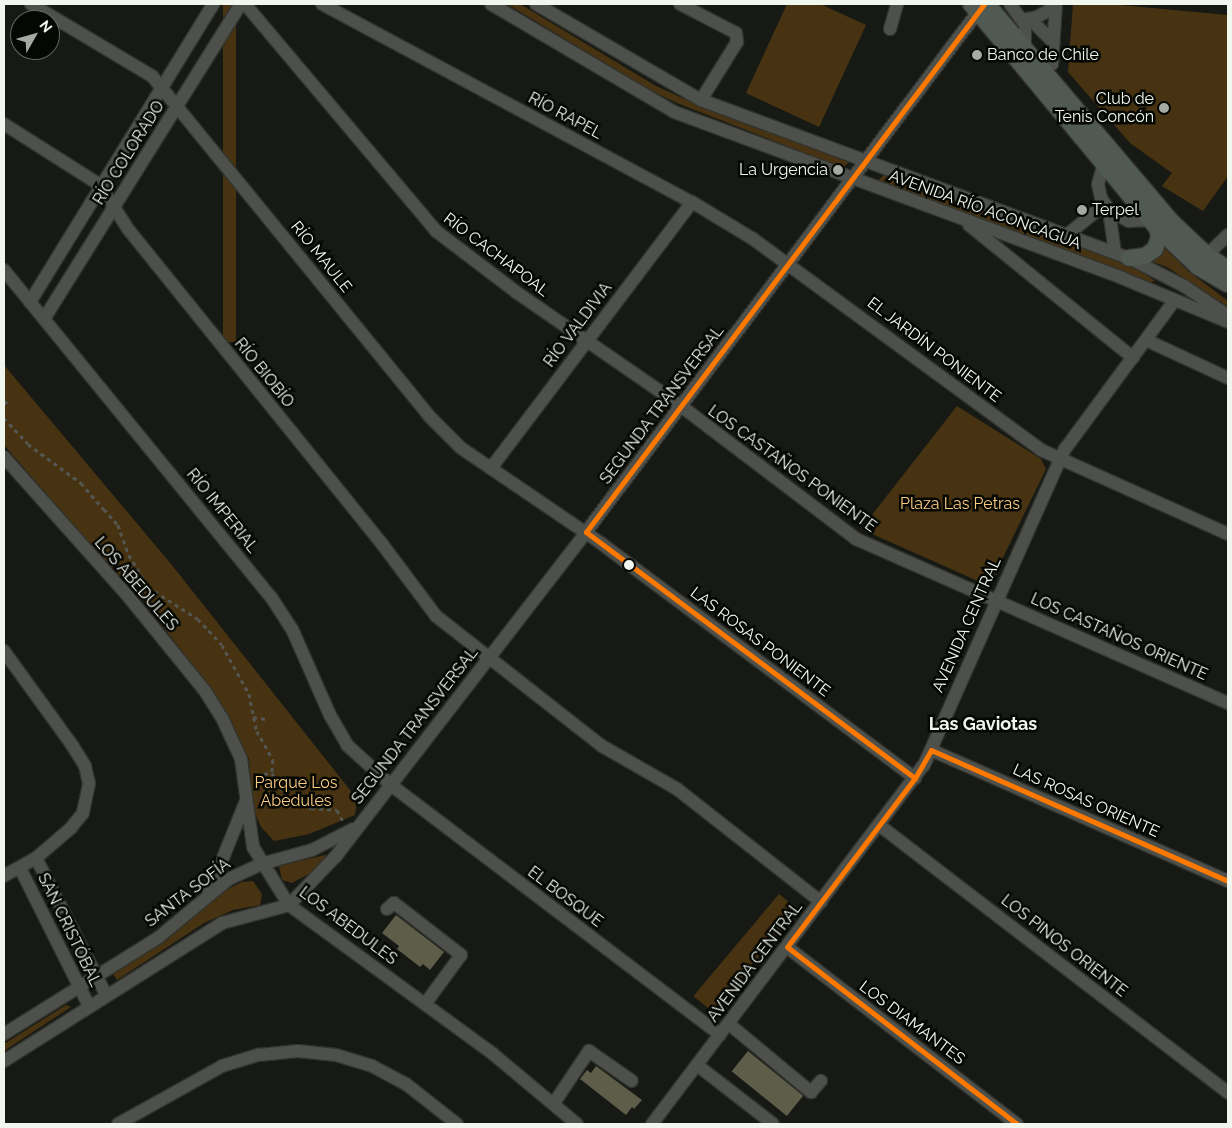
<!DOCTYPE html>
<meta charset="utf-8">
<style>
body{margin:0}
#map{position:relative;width:1232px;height:1128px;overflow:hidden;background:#171a14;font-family:Raleway,sans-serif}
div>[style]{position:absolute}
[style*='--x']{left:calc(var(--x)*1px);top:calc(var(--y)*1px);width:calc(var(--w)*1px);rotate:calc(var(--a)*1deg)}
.green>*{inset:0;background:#473311;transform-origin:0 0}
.building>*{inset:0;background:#5d5d4a;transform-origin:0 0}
.path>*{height:2.5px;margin-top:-1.25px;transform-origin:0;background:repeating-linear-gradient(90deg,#545652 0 4px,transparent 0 8px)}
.roads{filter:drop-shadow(1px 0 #32342f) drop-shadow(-1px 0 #32342f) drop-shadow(0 1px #32342f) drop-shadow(0 -1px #32342f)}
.minor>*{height:12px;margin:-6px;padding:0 6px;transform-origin:6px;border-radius:6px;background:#4e514b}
.major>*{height:16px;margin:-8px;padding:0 8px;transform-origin:8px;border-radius:8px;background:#515a52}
.bus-1>*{height:5px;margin:-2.5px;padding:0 2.5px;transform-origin:2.5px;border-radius:2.5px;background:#ff7800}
.dots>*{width:14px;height:14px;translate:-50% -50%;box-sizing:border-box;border:2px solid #050703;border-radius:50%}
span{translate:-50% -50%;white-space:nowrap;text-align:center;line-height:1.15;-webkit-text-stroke:5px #050703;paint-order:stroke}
.poi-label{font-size:16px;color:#f2f7ee}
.left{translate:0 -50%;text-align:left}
.right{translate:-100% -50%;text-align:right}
.street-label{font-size:16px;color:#f2f7ee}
.park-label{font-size:16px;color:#fdcb82}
.neighbourhood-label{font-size:18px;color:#f2f7ee;font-weight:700}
.frame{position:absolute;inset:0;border:5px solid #f2f7ee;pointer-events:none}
.north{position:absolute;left:10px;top:10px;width:50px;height:50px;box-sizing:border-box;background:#050703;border:1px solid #646761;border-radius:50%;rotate:52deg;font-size:14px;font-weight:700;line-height:20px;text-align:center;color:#f2f7ee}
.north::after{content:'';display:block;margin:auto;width:18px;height:22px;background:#a5aaa2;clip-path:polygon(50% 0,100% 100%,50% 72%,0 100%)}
</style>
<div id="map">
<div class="green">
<i style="left:223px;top:4px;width:13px;height:338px"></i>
<i style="clip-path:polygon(507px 4px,520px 4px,656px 86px,702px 107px,851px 160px,843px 168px,677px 103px,648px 89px)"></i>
<i style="clip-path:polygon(787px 4px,820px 4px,866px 25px,819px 127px,746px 93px)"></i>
<i style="clip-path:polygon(1073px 4px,1109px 4px,1228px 15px,1228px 176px,1203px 211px,1162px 186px,1172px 173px,1130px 143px,1068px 72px)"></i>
<i style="clip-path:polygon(884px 175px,1131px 264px,1155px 281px,1146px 283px,919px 198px,878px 180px)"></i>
<i style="clip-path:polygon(1165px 248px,1188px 271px,1228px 301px,1228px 307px,1167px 267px,1153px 262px)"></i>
<i style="clip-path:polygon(4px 365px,171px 564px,350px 790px,357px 802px,355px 815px,309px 834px,274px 841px,261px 827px,253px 808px,249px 759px,210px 688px,141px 598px,104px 560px,4px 445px)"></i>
<i style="clip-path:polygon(957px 406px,1041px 459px,1046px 469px,989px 586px,861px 529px)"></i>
<i style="clip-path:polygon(325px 855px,329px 856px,314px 871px,292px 883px,282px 880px,279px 866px)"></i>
<i style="clip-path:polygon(253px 881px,262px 894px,260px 905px,233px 910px,204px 923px,117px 980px,113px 974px,169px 938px,218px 894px,242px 882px)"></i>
<i style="left:779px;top:894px;width:25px;height:133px;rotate:40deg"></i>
<i style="clip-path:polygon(66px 1005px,71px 1007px,4px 1051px,4px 1044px)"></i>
</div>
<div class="building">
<i style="clip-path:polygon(396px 915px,444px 952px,430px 970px,423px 964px,420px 967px,397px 949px,399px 946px,382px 933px)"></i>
<i style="left:748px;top:1051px;width:71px;height:26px;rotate:39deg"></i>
<i style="clip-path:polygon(596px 1066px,642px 1100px,634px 1109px,632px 1107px,626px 1115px,580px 1079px,587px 1070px,591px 1073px)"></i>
</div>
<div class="path">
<i style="--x:4;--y:404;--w:6;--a:-45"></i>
<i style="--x:4;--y:418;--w:35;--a:47"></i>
<i style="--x:28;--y:444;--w:66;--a:36.3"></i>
<i style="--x:81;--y:483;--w:35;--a:49"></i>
<i style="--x:104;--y:509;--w:21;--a:49"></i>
<i style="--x:118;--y:525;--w:32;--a:70"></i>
<i style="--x:129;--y:555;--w:37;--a:59"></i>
<i style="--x:148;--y:587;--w:59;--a:32.6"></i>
<i style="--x:198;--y:619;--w:35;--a:47"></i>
<i style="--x:222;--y:645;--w:56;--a:61.1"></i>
<i style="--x:249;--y:694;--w:38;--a:78"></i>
<i style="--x:257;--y:731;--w:33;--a:61"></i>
<i style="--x:273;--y:760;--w:13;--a:94"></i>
<i style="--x:272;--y:773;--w:30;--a:60"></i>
<i style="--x:287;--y:799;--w:26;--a:21"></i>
<i style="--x:311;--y:808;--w:26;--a:4"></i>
<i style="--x:337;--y:810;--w:13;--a:61"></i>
<i style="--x:136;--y:588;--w:12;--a:-5"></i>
<i style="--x:253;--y:717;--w:13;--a:9"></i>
<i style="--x:256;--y:775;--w:16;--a:-7"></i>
</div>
<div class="roads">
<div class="minor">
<i style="--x:31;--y:4;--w:141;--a:30.8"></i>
<i style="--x:152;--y:76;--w:439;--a:50.8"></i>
<i style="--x:429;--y:416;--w:45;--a:45"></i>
<i style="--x:461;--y:448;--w:171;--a:34.2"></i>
<i style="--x:602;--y:544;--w:391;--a:36.8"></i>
<i style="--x:245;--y:4;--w:297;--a:49.9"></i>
<i style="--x:436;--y:231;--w:101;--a:37.3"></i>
<i style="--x:516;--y:292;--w:201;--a:34.6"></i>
<i style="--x:681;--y:406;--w:220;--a:37.2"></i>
<i style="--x:856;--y:539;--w:407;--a:23.8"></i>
<i style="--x:322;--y:4;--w:420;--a:28.2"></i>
<i style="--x:692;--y:202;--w:71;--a:31.2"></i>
<i style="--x:753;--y:239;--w:357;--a:36.2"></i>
<i style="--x:1041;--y:450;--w:205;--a:24.2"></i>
<i style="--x:491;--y:4;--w:212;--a:30.5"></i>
<i style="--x:674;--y:112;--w:478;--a:20.3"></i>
<i style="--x:1122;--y:278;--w:115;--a:22.5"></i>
<i style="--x:536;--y:4;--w:191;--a:30.2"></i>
<i style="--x:701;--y:100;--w:456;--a:20.3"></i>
<i style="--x:1129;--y:258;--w:62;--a:27"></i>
<i style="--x:1184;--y:286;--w:52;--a:34"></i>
<i style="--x:680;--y:4;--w:63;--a:27.4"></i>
<i style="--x:736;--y:33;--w:9;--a:84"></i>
<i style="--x:737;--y:42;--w:68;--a:121.8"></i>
<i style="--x:1010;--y:4;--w:26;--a:54"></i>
<i style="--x:1025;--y:25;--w:24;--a:90"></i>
<i style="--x:1030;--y:19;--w:33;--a:45"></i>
<i style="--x:1022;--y:20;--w:15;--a:-11"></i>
<i style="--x:1037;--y:17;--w:21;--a:-29"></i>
<i style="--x:890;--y:29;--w:26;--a:-74"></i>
<i style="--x:1039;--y:76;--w:18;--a:-43"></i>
<i style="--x:1052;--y:64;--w:60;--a:-86.2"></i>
<i style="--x:4;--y:124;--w:114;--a:32.4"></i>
<i style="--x:100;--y:185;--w:52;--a:57.5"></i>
<i style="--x:128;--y:229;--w:405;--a:51.1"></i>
<i style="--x:382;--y:544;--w:90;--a:53.1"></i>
<i style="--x:436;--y:616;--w:211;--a:38.1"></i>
<i style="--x:602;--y:746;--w:86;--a:29.8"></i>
<i style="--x:677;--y:789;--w:183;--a:38.1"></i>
<i style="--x:1104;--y:163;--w:22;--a:106"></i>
<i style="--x:1098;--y:184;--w:14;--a:78"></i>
<i style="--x:1101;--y:198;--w:14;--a:56"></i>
<i style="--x:1109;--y:210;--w:23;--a:29"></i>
<i style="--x:1129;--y:221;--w:21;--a:-3"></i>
<i style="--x:1109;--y:210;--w:43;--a:82.1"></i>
<i style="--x:969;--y:225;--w:211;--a:39"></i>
<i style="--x:1067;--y:235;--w:49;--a:-39.2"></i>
<i style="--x:1207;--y:255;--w:29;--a:-44"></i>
<i style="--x:4;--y:270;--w:422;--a:50.8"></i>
<i style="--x:271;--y:597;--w:38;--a:57"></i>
<i style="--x:292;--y:629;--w:94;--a:66.2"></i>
<i style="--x:330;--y:715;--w:34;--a:60"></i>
<i style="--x:347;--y:745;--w:59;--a:42.3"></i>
<i style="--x:391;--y:785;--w:413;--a:37.2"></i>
<i style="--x:30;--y:302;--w:350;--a:-58.4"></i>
<i style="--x:44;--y:319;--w:372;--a:-58"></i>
<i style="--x:1146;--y:340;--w:90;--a:24.9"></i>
<i style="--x:4;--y:457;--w:185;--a:48.3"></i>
<i style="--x:127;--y:595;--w:124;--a:50.9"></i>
<i style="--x:205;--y:691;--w:32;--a:58"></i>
<i style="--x:222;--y:718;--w:45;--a:65.1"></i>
<i style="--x:241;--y:759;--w:89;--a:82.2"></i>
<i style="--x:253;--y:847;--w:68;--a:58.2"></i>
<i style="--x:289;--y:905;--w:253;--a:36.1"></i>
<i style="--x:493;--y:1054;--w:109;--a:39.8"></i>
<i style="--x:491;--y:468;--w:333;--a:-52.9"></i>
<i style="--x:4;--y:651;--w:116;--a:54.1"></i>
<i style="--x:72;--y:745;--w:25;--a:58"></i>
<i style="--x:85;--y:766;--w:18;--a:77"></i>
<i style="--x:89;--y:784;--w:30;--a:102"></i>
<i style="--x:83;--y:813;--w:19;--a:129"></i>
<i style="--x:71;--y:828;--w:46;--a:139.4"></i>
<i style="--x:36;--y:858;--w:37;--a:151"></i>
<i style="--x:931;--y:750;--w:325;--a:23.8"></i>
<i style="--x:879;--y:825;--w:440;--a:37.5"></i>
<i style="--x:36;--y:858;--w:154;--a:62.9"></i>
<i style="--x:20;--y:868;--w:154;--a:63.4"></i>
<i style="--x:208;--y:895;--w:101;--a:-68"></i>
<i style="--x:387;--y:909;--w:9;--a:-41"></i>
<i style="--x:394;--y:903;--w:85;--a:37.8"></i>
<i style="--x:461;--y:955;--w:61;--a:126.3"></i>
<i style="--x:787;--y:947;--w:290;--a:37.6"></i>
<i style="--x:729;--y:1024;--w:107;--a:39.7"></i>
<i style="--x:811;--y:1092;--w:15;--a:-48"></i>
<i style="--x:4;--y:1034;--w:183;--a:-32"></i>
<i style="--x:159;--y:937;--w:91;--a:-39.6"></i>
<i style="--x:229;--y:879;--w:35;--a:-25"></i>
<i style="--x:261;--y:864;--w:53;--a:-15.4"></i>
<i style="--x:312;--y:850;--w:46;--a:-27.1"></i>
<i style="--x:4;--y:1061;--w:258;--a:-32.3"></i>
<i style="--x:222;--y:923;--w:69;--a:-15"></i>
<i style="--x:289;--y:905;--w:68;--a:-46.2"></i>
<i style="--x:336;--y:856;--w:409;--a:-52.3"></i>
<i style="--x:586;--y:532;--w:660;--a:-53.01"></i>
<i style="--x:697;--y:1065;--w:96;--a:37.8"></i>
<i style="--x:554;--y:1103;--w:63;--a:-56.1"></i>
<i style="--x:589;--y:1051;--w:52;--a:34.9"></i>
<i style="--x:118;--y:1124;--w:119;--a:-29.1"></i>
<i style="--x:222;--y:1066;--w:39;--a:-17"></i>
<i style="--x:259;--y:1055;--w:39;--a:-6"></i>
<i style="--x:298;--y:1051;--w:38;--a:6"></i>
<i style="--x:336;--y:1055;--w:38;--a:17"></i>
<i style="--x:372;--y:1066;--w:38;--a:28"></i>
<i style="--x:406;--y:1084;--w:65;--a:38.1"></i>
<i style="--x:652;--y:1124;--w:450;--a:-52.9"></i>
<i style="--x:924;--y:765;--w:346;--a:-66"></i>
<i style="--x:1065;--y:449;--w:185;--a:-53.6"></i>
</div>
<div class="major">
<i style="--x:971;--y:4;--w:291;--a:50.3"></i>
<i style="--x:1157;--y:228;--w:57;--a:43.6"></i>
<i style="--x:1198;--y:267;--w:34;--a:30"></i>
<i style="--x:987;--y:4;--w:285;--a:49.7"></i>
<i style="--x:1171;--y:221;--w:50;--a:43.4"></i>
<i style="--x:1207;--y:255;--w:25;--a:34"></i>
<i style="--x:1129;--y:258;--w:16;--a:-7"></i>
<i style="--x:1145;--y:256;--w:12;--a:-35"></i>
<i style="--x:1155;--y:249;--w:13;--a:-72"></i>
<i style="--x:1159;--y:237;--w:9;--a:-103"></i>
</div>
</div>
<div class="bus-1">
<i style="--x:586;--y:532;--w:661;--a:-52.99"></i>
<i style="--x:586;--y:532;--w:411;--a:36.8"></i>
<i style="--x:1017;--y:1124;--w:290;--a:-142.4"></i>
<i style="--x:787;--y:947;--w:212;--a:-52.9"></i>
<i style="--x:915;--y:778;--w:32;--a:-60"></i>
<i style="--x:931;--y:750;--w:325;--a:23.8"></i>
</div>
<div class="dots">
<i style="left:977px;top:55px;background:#a5aaa2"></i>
<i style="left:1164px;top:108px;background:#a5aaa2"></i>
<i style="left:838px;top:170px;background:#a5aaa2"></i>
<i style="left:1082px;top:210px;background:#a5aaa2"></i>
<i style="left:629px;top:565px;background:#f2f7ee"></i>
</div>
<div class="poi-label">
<span class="left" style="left:987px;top:55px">Banco de Chile</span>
<span class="right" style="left:1154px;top:108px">Club de<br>Tenis Concón</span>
<span class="right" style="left:828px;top:170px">La Urgencia</span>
<span class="left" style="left:1092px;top:210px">Terpel</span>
</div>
<div class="street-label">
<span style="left:565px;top:116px;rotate:28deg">RÍO RAPEL</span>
<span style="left:129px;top:153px;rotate:-58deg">RÍO COLORADO</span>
<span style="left:985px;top:210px;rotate:20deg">AVENIDA RÍO ACONCAGUA</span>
<span style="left:496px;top:255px;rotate:37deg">RÍO CACHAPOAL</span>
<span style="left:321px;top:257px;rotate:51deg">RÍO MAULE</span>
<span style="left:578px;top:325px;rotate:-53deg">RÍO VALDIVIA</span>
<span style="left:934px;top:350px;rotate:37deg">EL JARDÍN PONIENTE</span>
<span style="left:264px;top:373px;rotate:51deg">RÍO BIOBÍO</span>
<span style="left:662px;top:405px;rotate:-53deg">SEGUNDA TRANSVERSAL</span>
<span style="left:792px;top:469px;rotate:36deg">LOS CASTAÑOS PONIENTE</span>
<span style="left:222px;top:511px;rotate:51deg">RÍO IMPERIAL</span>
<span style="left:136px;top:584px;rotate:49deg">LOS ABEDULES</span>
<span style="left:967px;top:625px;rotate:-66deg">AVENIDA CENTRAL</span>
<span style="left:1119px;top:637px;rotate:24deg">LOS CASTAÑOS ORIENTE</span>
<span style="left:760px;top:642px;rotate:37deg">LAS ROSAS PONIENTE</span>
<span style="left:415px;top:726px;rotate:-52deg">SEGUNDA TRANSVERSAL</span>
<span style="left:1086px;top:801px;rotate:24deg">LAS ROSAS ORIENTE</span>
<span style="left:188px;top:893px;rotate:-37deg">SANTA SOFÍA</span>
<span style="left:565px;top:897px;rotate:37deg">EL BOSQUE</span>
<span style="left:348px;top:926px;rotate:37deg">LOS ABEDULES</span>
<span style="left:69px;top:930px;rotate:64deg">SAN CRISTÓBAL</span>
<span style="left:1064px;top:946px;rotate:38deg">LOS PINOS ORIENTE</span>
<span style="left:755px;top:962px;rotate:-53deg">AVENIDA CENTRAL</span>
<span style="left:912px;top:1023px;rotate:37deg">LOS DIAMANTES</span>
</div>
<div class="park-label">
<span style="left:960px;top:504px">Plaza Las Petras</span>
<span style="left:296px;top:792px">Parque Los<br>Abedules</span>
</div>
<div class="neighbourhood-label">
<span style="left:983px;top:724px">Las Gaviotas</span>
</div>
<div class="frame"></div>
<div class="north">N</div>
</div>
